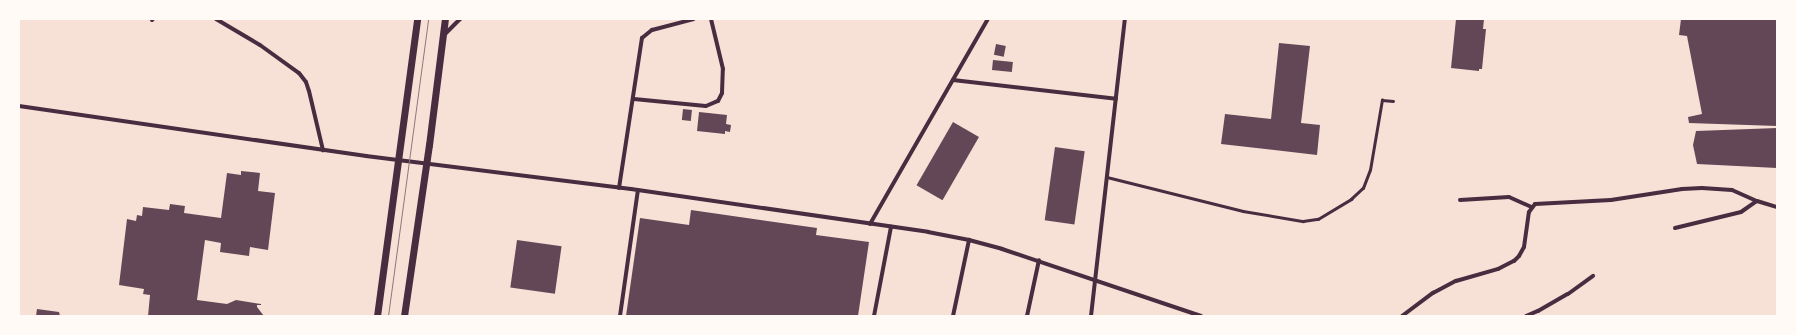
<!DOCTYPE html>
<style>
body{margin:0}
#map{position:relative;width:1796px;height:335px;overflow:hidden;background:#f7e1d7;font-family:"IBM Plex Sans",sans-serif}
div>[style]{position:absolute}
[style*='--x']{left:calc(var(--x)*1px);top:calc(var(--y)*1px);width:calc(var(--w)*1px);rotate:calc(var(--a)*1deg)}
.building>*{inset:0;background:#644757;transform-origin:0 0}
.service>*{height:2.5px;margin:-1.25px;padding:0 1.25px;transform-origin:1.25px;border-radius:1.25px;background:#4a2c40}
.minor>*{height:4px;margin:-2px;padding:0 2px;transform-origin:2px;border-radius:2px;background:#4a2c40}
.tertiary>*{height:7px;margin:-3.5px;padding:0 3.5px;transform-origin:3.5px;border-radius:3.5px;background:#4a2c40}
.tram>*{height:1px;margin:-0.5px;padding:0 0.5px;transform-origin:0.5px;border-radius:0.5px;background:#8f747c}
span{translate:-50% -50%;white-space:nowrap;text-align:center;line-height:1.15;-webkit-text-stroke:3.5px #fffaf5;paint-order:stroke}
.frame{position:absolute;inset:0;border:20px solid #fffaf5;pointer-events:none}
</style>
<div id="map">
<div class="building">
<i style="clip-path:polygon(1456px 19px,1484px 19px,1483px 29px,1486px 29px,1482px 69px,1479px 69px,1479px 71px,1451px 68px)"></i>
<i style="clip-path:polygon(1681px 19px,1777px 19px,1777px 126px,1689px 123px,1688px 117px,1702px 114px,1687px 36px,1679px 35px)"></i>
<i style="clip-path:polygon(1279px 43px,1310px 46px,1301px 123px,1320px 125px,1317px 155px,1221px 144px,1225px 114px,1271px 119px)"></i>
<i style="left:996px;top:44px;width:10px;height:11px;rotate:11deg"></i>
<i style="left:993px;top:60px;width:20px;height:10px;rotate:6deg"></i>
<i style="left:683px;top:109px;width:9px;height:11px;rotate:6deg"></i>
<i style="clip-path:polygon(699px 112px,727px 115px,726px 124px,731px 125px,730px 132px,725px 131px,725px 134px,697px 131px)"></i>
<i style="left:953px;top:122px;width:30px;height:73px;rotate:30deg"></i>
<i style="clip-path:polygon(1777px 128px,1777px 168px,1697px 164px,1693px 145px,1696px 131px)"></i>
<i style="left:1055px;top:147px;width:30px;height:74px;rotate:8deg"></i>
<i style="clip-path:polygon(241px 171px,260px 173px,258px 191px,275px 193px,268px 250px,250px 247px,249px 256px,220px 252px,221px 243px,205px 240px,197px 300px,227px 304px,236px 300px,261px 304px,261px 305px,257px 305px,257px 307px,264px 316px,148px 316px,150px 295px,143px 294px,144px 289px,119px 285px,127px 219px,136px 221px,137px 215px,142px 216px,143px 207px,169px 210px,170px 204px,185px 206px,184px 213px,221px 218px,227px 173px,241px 175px)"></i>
<i style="clip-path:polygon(691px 210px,817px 228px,816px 235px,869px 242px,858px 316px,626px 316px,640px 218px,689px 225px)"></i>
<i style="left:517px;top:240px;width:45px;height:48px;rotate:8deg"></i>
<i style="clip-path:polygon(37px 309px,59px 312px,60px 316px,36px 316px)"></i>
</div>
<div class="service">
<i style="--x:1107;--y:177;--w:140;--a:14"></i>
<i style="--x:1243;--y:211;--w:61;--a:9.5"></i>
<i style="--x:1303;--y:221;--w:15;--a:-8"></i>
<i style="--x:1318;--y:219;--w:39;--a:-31"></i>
<i style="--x:1351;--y:199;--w:16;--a:-43"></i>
<i style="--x:1363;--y:188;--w:19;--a:-69"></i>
<i style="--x:1370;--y:170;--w:71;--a:-80.3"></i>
<i style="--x:1382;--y:100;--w:11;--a:5"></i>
</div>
<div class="minor">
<i style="--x:216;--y:19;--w:51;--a:30.6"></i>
<i style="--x:260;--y:45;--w:48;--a:35.7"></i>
<i style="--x:299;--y:73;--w:11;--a:52"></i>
<i style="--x:306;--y:82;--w:9;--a:72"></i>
<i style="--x:309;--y:91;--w:61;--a:76.7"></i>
<i style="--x:152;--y:20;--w:1;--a:-45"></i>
<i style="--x:444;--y:35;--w:23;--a:-45"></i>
<i style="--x:953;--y:80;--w:164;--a:6.6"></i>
<i style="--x:634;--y:99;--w:72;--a:5.6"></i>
<i style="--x:706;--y:106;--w:13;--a:-23"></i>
<i style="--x:718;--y:101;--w:9;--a:-63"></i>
<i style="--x:722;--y:93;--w:24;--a:-88"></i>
<i style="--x:723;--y:69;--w:51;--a:-103.5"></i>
<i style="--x:19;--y:106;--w:351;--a:8.2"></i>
<i style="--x:366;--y:156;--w:267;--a:7.1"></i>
<i style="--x:631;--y:189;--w:300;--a:8.2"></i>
<i style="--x:928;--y:232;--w:42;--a:11"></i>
<i style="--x:969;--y:240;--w:34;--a:15"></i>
<i style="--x:1002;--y:249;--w:210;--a:18.6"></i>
<i style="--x:619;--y:188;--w:152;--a:-81.3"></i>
<i style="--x:642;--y:38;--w:13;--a:-39"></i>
<i style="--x:652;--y:30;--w:43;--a:-14.7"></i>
<i style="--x:1460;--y:200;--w:49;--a:-3.5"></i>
<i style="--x:1509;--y:197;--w:24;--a:24"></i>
<i style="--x:870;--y:224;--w:237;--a:-60.1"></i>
<i style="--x:1675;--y:228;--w:68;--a:-13.6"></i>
<i style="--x:1741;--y:212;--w:19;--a:-35"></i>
<i style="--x:620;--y:316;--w:127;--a:-81.9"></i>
<i style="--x:874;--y:316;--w:91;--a:-79.2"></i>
<i style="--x:953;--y:316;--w:78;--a:-78.1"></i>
<i style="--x:1027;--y:316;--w:57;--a:-77.9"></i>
<i style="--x:1091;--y:316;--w:299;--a:-83.5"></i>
<i style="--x:1402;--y:316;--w:39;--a:-37"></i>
<i style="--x:1433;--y:293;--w:26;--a:-28"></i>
<i style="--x:1456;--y:281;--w:44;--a:-15.9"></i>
<i style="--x:1498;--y:269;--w:18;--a:-27"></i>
<i style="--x:1514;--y:261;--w:7;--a:-45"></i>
<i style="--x:1519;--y:256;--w:10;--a:-61"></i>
<i style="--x:1524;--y:247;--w:35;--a:-82"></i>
<i style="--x:1529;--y:212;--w:10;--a:-53"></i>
<i style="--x:1535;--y:204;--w:76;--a:-3"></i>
<i style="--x:1611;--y:200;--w:72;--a:-8.8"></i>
<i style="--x:1682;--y:189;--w:20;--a:-3"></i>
<i style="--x:1702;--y:188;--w:30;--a:4"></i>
<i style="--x:1732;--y:190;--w:27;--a:24"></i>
<i style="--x:1757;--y:201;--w:21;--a:17"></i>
<i style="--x:1526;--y:316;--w:13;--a:-23"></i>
<i style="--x:1538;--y:311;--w:34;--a:-30"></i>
<i style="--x:1568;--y:294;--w:31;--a:-36"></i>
</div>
<div class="tertiary">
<i style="--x:377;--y:316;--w:300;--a:-82.3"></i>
<i style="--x:404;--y:316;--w:173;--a:-81.7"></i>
<i style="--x:429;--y:145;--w:127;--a:-82.8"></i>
</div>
<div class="tram">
<i style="--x:388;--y:316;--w:300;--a:-82.3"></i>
</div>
<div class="frame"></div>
</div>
